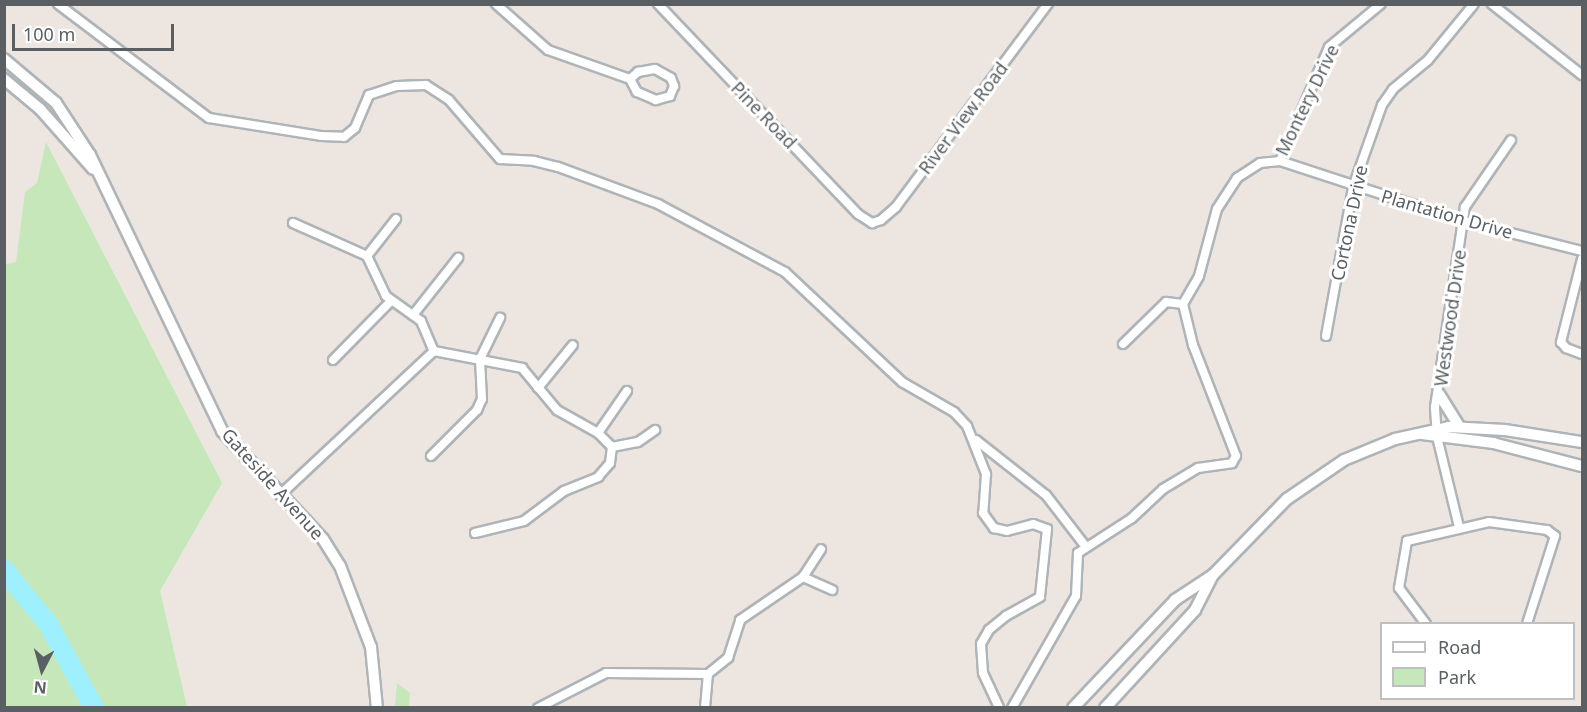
<!DOCTYPE html>
<style>
body{margin:0}
#map{position:relative;width:1587px;height:712px;overflow:hidden;background:#ede6e0;font-family:"Noto Sans",sans-serif}
div>[style]{position:absolute}
[style*='--x']{left:calc(var(--x)*1px);top:calc(var(--y)*1px);width:calc(var(--w)*1px);rotate:calc(var(--a)*1deg)}
.green>*{inset:0;background:#c6e7ba}
.river>*{height:20px;margin:-10px;padding:0 10px;transform-origin:10px;border-radius:10px;background:#9ef0ff}
.roads{filter:drop-shadow(2px 0 #aeb4b7) drop-shadow(-2px 0 #aeb4b7) drop-shadow(0 2px #aeb4b7) drop-shadow(0 -2px #aeb4b7)}
.minor>*{height:8px;margin:-4px;padding:0 4px;transform-origin:4px;border-radius:4px;background:#fff}
.tertiary>*{height:10px;margin:-5px;padding:0 5px;transform-origin:5px;border-radius:5px;background:#fff}
span{translate:-50% -50%;white-space:nowrap;text-align:center;line-height:1.15;-webkit-text-stroke:6px #fff;paint-order:stroke}
.street-label{font-size:18px;color:#595f62}
.frame{position:absolute;inset:0;border:6px solid #595f62;pointer-events:none}
.legend{position:absolute;left:1380px;top:622px;width:195px;height:78px;box-sizing:border-box;background:#fff;border:2px solid #bdbfc0;margin:0;padding:8px 10px;list-style:none;font-size:18px;color:#595f62}
.legend li{display:flex;align-items:center;gap:12px;height:30px}
.legend b{width:30px;border:2px solid #bdbfc0}
.north{position:absolute;left:12px;top:640px;width:60px;height:60px;-webkit-text-stroke:4px #fff;paint-order:stroke;rotate:186deg;font-size:16px;font-weight:700;line-height:24px;text-align:center;color:#595f62}
.north::after{content:'';display:block;margin:auto;width:21px;height:27px;background:#595f62;clip-path:polygon(50% 0,100% 100%,50% 72%,0 100%)}
.scale{position:absolute;left:12px;top:24px;width:162px;height:27px;box-sizing:border-box;border:3px solid #595f62;border-top:0;padding-left:8px;font-size:18px;line-height:21px;white-space:nowrap;color:#595f62;-webkit-text-stroke:4px #fff;paint-order:stroke}
</style>
<div id="map">
<div class="green">
<i style="clip-path:polygon(46px 142px,222px 483px,160px 591px,187px 707px,5px 707px,5px 264px,16px 262px,25px 192px,37px 183px)"></i>
<i style="clip-path:polygon(397px 683px,410px 693px,409px 707px,395px 707px)"></i>
</div>
<div class="river">
<i style="--x:4;--y:570;--w:70;--a:50.8"></i>
<i style="--x:48;--y:624;--w:96;--a:61.3"></i>
</div>
<div class="roads">
<div class="minor">
<i style="--x:58;--y:4;--w:189;--a:37.1"></i>
<i style="--x:209;--y:118;--w:113;--a:9.1"></i>
<i style="--x:321;--y:136;--w:23;--a:2"></i>
<i style="--x:344;--y:137;--w:14;--a:-39"></i>
<i style="--x:355;--y:128;--w:36;--a:-67"></i>
<i style="--x:369;--y:95;--w:29;--a:-18"></i>
<i style="--x:397;--y:86;--w:29;--a:-2"></i>
<i style="--x:426;--y:85;--w:27;--a:33"></i>
<i style="--x:449;--y:100;--w:78;--a:49.2"></i>
<i style="--x:500;--y:159;--w:34;--a:3"></i>
<i style="--x:534;--y:161;--w:25;--a:14"></i>
<i style="--x:558;--y:167;--w:107;--a:20.3"></i>
<i style="--x:658;--y:204;--w:144;--a:28.2"></i>
<i style="--x:785;--y:272;--w:161;--a:43.2"></i>
<i style="--x:902;--y:382;--w:60;--a:30"></i>
<i style="--x:954;--y:412;--w:19;--a:47"></i>
<i style="--x:967;--y:426;--w:52;--a:68.4"></i>
<i style="--x:986;--y:474;--w:39;--a:94"></i>
<i style="--x:983;--y:513;--w:19;--a:54"></i>
<i style="--x:994;--y:528;--w:13;--a:13"></i>
<i style="--x:1007;--y:531;--w:27;--a:-15"></i>
<i style="--x:1033;--y:524;--w:15;--a:20"></i>
<i style="--x:1047;--y:529;--w:68;--a:95.9"></i>
<i style="--x:1040;--y:597;--w:39;--a:151"></i>
<i style="--x:1006;--y:616;--w:22;--a:141"></i>
<i style="--x:989;--y:630;--w:16;--a:120"></i>
<i style="--x:981;--y:644;--w:29;--a:86"></i>
<i style="--x:983;--y:673;--w:38;--a:65"></i>
<i style="--x:496;--y:4;--w:69;--a:41.5"></i>
<i style="--x:548;--y:50;--w:87;--a:19.5"></i>
<i style="--x:658;--y:4;--w:290;--a:46.4"></i>
<i style="--x:858;--y:214;--w:17;--a:33"></i>
<i style="--x:872;--y:223;--w:9;--a:-18"></i>
<i style="--x:881;--y:220;--w:20;--a:-41"></i>
<i style="--x:896;--y:207;--w:254;--a:-53.2"></i>
<i style="--x:1492;--y:4;--w:115;--a:38.3"></i>
<i style="--x:655;--y:69;--w:18;--a:29"></i>
<i style="--x:671;--y:78;--w:9;--a:69"></i>
<i style="--x:674;--y:86;--w:11;--a:112"></i>
<i style="--x:670;--y:96;--w:15;--a:164"></i>
<i style="--x:656;--y:100;--w:21;--a:-157"></i>
<i style="--x:637;--y:92;--w:15;--a:-118"></i>
<i style="--x:630;--y:79;--w:11;--a:-41"></i>
<i style="--x:638;--y:72;--w:17;--a:-10"></i>
<i style="--x:1280;--y:161;--w:124;--a:-66.7"></i>
<i style="--x:1329;--y:47;--w:67;--a:-39.6"></i>
<i style="--x:293;--y:223;--w:81;--a:24"></i>
<i style="--x:367;--y:256;--w:44;--a:64.6"></i>
<i style="--x:386;--y:296;--w:43;--a:35.5"></i>
<i style="--x:421;--y:321;--w:33;--a:67"></i>
<i style="--x:367;--y:256;--w:47;--a:-51.9"></i>
<i style="--x:1582;--y:259;--w:86;--a:104.2"></i>
<i style="--x:1561;--y:342;--w:8;--a:50"></i>
<i style="--x:1566;--y:348;--w:17;--a:21"></i>
<i style="--x:413;--y:315;--w:73;--a:-51.7"></i>
<i style="--x:1326;--y:336;--w:151;--a:-79.7"></i>
<i style="--x:1353;--y:187;--w:87;--a:-70.5"></i>
<i style="--x:1382;--y:105;--w:19;--a:-55"></i>
<i style="--x:1393;--y:89;--w:45;--a:-39.6"></i>
<i style="--x:1428;--y:60;--w:72;--a:-50.6"></i>
<i style="--x:1123;--y:344;--w:60;--a:-44.3"></i>
<i style="--x:1166;--y:302;--w:17;--a:7"></i>
<i style="--x:434;--y:351;--w:90;--a:10.9"></i>
<i style="--x:522;--y:368;--w:55;--a:50.2"></i>
<i style="--x:557;--y:410;--w:47;--a:29.3"></i>
<i style="--x:598;--y:433;--w:20;--a:45"></i>
<i style="--x:333;--y:360;--w:83;--a:-45.5"></i>
<i style="--x:538;--y:388;--w:55;--a:-50.9"></i>
<i style="--x:598;--y:433;--w:51;--a:-55.4"></i>
<i style="--x:976;--y:440;--w:89;--a:38.2"></i>
<i style="--x:1046;--y:495;--w:66;--a:52.4"></i>
<i style="--x:612;--y:447;--w:26;--a:-11"></i>
<i style="--x:638;--y:442;--w:21;--a:-35"></i>
<i style="--x:431;--y:456;--w:65;--a:-45"></i>
<i style="--x:477;--y:410;--w:12;--a:-66"></i>
<i style="--x:482;--y:399;--w:40;--a:-92.9"></i>
<i style="--x:480;--y:359;--w:46;--a:-64"></i>
<i style="--x:280;--y:495;--w:211;--a:-43.1"></i>
<i style="--x:1459;--y:527;--w:93;--a:-103.7"></i>
<i style="--x:1437;--y:437;--w:30;--a:-94"></i>
<i style="--x:1435;--y:407;--w:202;--a:-81.5"></i>
<i style="--x:1465;--y:207;--w:81;--a:-55.5"></i>
<i style="--x:475;--y:533;--w:50;--a:-13.8"></i>
<i style="--x:524;--y:521;--w:50;--a:-36.9"></i>
<i style="--x:564;--y:491;--w:37;--a:-22"></i>
<i style="--x:598;--y:477;--w:18;--a:-49"></i>
<i style="--x:610;--y:463;--w:16;--a:-83"></i>
<i style="--x:803;--y:577;--w:32;--a:24"></i>
<i style="--x:1426;--y:624;--w:45;--a:-126.9"></i>
<i style="--x:1399;--y:588;--w:48;--a:-80.3"></i>
<i style="--x:1407;--y:541;--w:84;--a:-13"></i>
<i style="--x:1489;--y:522;--w:59;--a:7.9"></i>
<i style="--x:1547;--y:530;--w:10;--a:37"></i>
<i style="--x:1555;--y:536;--w:92;--a:107.7"></i>
<i style="--x:708;--y:674;--w:26;--a:-39"></i>
<i style="--x:728;--y:658;--w:40;--a:-72"></i>
<i style="--x:740;--y:620;--w:76;--a:-34.3"></i>
<i style="--x:803;--y:577;--w:33;--a:-57"></i>
<i style="--x:538;--y:708;--w:76;--a:-27.2"></i>
<i style="--x:606;--y:673;--w:102;--a:0.6"></i>
<i style="--x:705;--y:708;--w:34;--a:-85"></i>
<i style="--x:1012;--y:708;--w:129;--a:-60.3"></i>
<i style="--x:1076;--y:596;--w:43;--a:-87.3"></i>
<i style="--x:1078;--y:553;--w:64;--a:-32.9"></i>
<i style="--x:1132;--y:518;--w:42;--a:-43.1"></i>
<i style="--x:1163;--y:489;--w:41;--a:-31"></i>
<i style="--x:1198;--y:468;--w:34;--a:-8"></i>
<i style="--x:1232;--y:463;--w:8;--a:-60"></i>
<i style="--x:1236;--y:456;--w:119;--a:-111.2"></i>
<i style="--x:1193;--y:345;--w:42;--a:-103.7"></i>
<i style="--x:1183;--y:304;--w:32;--a:-60"></i>
<i style="--x:1199;--y:276;--w:69;--a:-75"></i>
<i style="--x:1217;--y:209;--w:37;--a:-57"></i>
<i style="--x:1237;--y:178;--w:27;--a:-33"></i>
<i style="--x:1260;--y:163;--w:20;--a:-6"></i>
<i style="--x:1280;--y:161;--w:194;--a:18.1"></i>
<i style="--x:1464;--y:221;--w:122;--a:14.3"></i>
</div>
<div class="tertiary">
<i style="--x:4;--y:59;--w:68;--a:40.2"></i>
<i style="--x:56;--y:103;--w:62;--a:56.8"></i>
<i style="--x:90;--y:155;--w:306;--a:64.4"></i>
<i style="--x:222;--y:431;--w:148;--a:46.9"></i>
<i style="--x:323;--y:539;--w:32;--a:58"></i>
<i style="--x:340;--y:566;--w:87;--a:69.1"></i>
<i style="--x:371;--y:647;--w:61;--a:84.4"></i>
<i style="--x:4;--y:79;--w:47;--a:39.8"></i>
<i style="--x:40;--y:109;--w:80;--a:48.5"></i>
<i style="--x:1439;--y:394;--w:39;--a:58"></i>
<i style="--x:1422;--y:434;--w:72;--a:7.2"></i>
<i style="--x:1493;--y:443;--w:92;--a:14.5"></i>
<i style="--x:1073;--y:708;--w:149;--a:-46.6"></i>
<i style="--x:1175;--y:600;--w:45;--a:-33.3"></i>
<i style="--x:1213;--y:575;--w:106;--a:-45.8"></i>
<i style="--x:1287;--y:499;--w:69;--a:-34.4"></i>
<i style="--x:1344;--y:460;--w:55;--a:-22.4"></i>
<i style="--x:1395;--y:439;--w:55;--a:-12.5"></i>
<i style="--x:1449;--y:427;--w:56;--a:3.1"></i>
<i style="--x:1505;--y:430;--w:78;--a:8.9"></i>
<i style="--x:1105;--y:708;--w:133;--a:-47.4"></i>
<i style="--x:1195;--y:610;--w:39;--a:-63"></i>
</div>
</div>
<div class="street-label">
<span style="left:1307px;top:100px;rotate:-64deg">Montery Drive</span>
<span style="left:764px;top:115px;rotate:46deg">Pine Road</span>
<span style="left:963px;top:118px;rotate:-53deg">River View Road</span>
<span style="left:1447px;top:214px;rotate:16deg">Plantation Drive</span>
<span style="left:1349px;top:223px;rotate:-78deg">Cortona Drive</span>
<span style="left:1450px;top:318px;rotate:-82deg">Westwood Drive</span>
<span style="left:273px;top:484px;rotate:48deg">Gateside Avenue</span>
</div>
<div class="frame"></div>
<ul class="legend">
<li><b style="height:8px;background:#fff"></b>Road</li>
<li><b style="height:16px;background:#c6e7ba"></b>Park</li>
</ul>
<div class="north">N</div>
<div class="scale">100 m</div>
</div>
